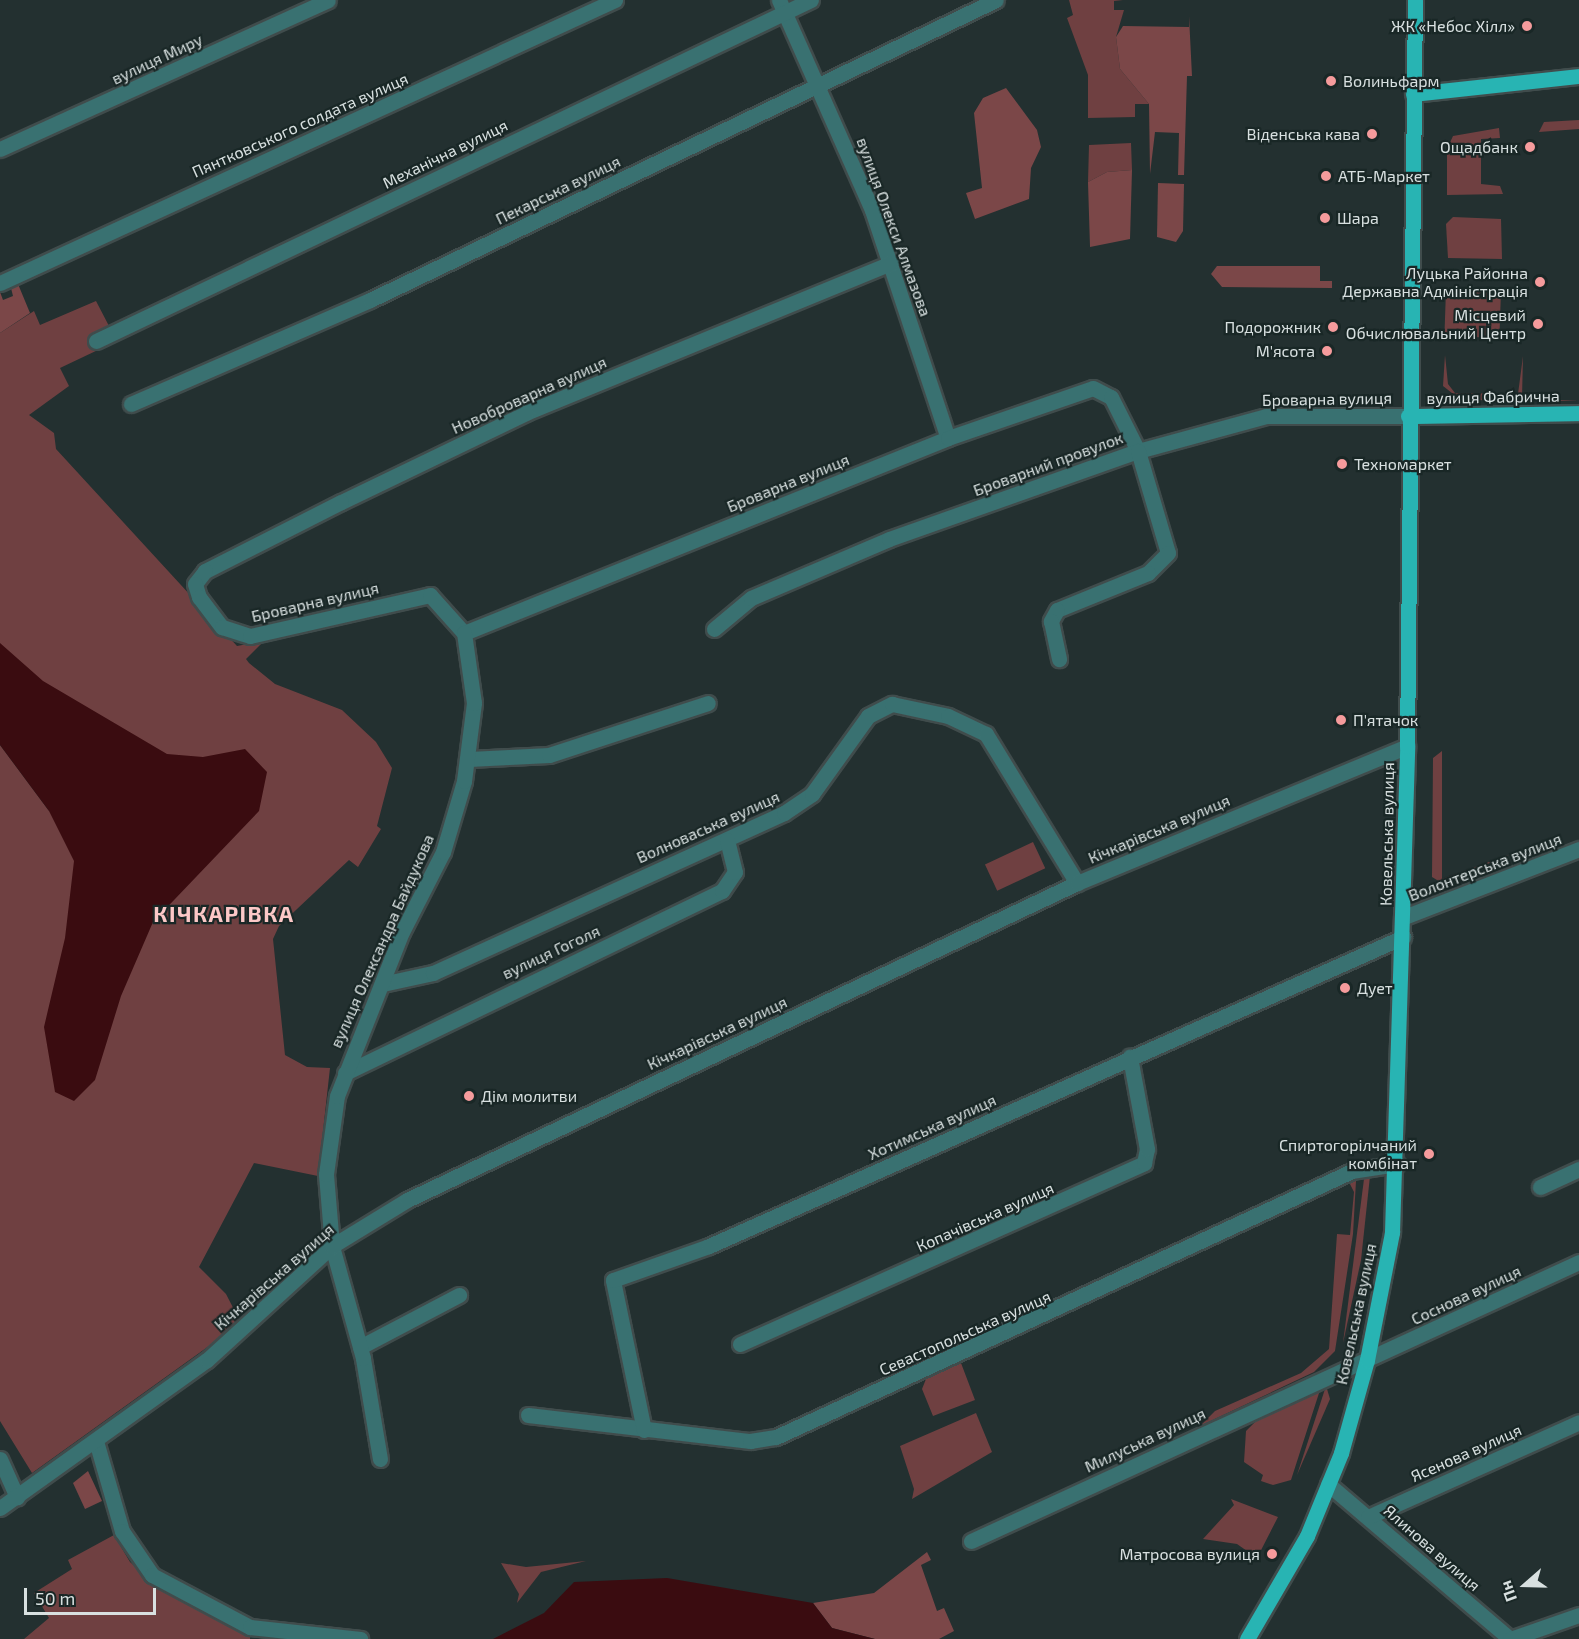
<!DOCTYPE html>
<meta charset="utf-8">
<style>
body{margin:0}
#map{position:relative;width:1579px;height:1639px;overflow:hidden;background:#233030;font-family:"Exo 2",sans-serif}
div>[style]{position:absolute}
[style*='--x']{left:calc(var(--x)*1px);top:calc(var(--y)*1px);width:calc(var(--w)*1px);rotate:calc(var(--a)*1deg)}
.green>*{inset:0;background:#6f4041;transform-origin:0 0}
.forest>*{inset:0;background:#7b4748}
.water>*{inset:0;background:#3a0c10}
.roads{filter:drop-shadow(2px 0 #404c4c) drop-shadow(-2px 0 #404c4c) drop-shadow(0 2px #404c4c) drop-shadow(0 -2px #404c4c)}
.minor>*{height:15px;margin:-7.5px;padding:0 7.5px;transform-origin:7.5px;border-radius:7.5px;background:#397171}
.major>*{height:15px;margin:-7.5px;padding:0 7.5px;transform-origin:7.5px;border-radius:7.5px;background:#28b4b3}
.dots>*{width:16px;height:16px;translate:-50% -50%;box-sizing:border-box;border:3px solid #192726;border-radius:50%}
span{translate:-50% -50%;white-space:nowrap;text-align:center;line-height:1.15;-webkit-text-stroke:4.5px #192726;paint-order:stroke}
.poi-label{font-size:16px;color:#d8e0e0}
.right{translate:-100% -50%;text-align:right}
.left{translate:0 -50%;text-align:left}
.street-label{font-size:16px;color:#d8e0e0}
.district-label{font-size:22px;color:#fcc8c7;font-weight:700;letter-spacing:1.5px}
.north{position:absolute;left:1495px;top:1555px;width:60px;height:60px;-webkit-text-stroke:4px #192726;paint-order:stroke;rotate:250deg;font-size:16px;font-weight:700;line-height:24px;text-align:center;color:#d8e0e0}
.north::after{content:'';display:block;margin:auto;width:21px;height:27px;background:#d8e0e0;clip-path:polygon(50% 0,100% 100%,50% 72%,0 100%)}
.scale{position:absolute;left:24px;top:1588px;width:132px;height:27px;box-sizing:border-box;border:3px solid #d8e0e0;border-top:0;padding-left:8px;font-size:18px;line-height:21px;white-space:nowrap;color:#d8e0e0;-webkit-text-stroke:4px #192726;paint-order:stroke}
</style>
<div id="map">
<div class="green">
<i style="clip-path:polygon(1069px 0,1123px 0,1114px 1px,1114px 10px,1124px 10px,1116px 37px,1120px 69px,1149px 104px,1135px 104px,1135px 117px,1088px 118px,1088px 75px,1067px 18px,1073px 15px)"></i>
<i style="clip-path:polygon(1579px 120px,1579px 129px,1539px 132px,1544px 122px)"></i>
<i style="clip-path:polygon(1499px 128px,1500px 138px,1481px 139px,1481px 184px,1500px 186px,1503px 194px,1447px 195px,1447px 149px,1453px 136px)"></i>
<i style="clip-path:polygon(1131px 143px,1132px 170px,1107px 172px,1088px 182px,1089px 145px)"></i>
<i style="clip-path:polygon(1453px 217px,1501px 219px,1502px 259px,1448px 258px,1446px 224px)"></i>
<i style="left:1446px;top:290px;width:55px;height:46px;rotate:2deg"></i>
<i style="clip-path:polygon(96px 301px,109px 326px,93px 335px,100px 349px,60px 368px,69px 386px,29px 415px,54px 433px,56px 449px,237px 646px,264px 641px,246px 659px,249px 663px,275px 684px,342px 710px,376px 742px,392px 768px,377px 826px,381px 829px,358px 867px,349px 860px,279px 926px,273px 939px,285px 1055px,307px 1067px,330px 1068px,318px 1176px,254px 1163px,199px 1267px,226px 1294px,241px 1323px,32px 1473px,0 1421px,0 745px,49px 811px,0 650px,0 333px,34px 311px,40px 325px)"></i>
<i style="clip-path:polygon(1445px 355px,1448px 384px,1455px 393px,1518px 394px,1523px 356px,1522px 398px,1579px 401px,1461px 400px,1443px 386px)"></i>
<i style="clip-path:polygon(1442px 751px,1442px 879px,1511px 854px,1442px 883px,1432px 877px,1433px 758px)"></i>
<i style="left:1033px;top:842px;width:29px;height:53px;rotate:65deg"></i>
<i style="clip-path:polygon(1370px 1176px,1361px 1260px,1343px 1343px,1364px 1179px)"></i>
<i style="clip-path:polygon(1356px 1181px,1353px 1234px,1335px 1351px,1314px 1372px,1200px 1426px,1215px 1411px,1301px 1373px,1329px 1349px,1337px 1234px,1350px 1235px,1354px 1192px,1349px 1182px,1340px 1183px)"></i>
<i style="clip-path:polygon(978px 1352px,961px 1363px,975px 1400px,933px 1416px,922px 1389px,926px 1379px)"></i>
<i style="clip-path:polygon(1327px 1389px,1330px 1399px,1297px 1475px,1325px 1389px)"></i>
<i style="clip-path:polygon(1320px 1390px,1291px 1480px,1273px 1485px,1261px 1481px,1263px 1475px,1244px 1462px,1246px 1431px,1259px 1418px)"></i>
<i style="clip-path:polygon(976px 1413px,992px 1452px,912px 1499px,914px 1489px,900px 1446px)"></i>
<i style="clip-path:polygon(1231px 1499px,1278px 1517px,1257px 1558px,1237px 1544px,1203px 1539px,1234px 1505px)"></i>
<i style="clip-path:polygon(114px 1535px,130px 1562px,160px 1588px,250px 1633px,250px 1639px,24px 1639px,49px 1618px,34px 1593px,72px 1569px,68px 1560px)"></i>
<i style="clip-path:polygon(586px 1561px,541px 1572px,517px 1603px,519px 1594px,501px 1563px,526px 1567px)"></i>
</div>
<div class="forest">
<i style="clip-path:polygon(1189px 16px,1192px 76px,1187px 76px,1184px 175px,1178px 175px,1179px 133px,1155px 132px,1150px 174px,1149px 104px,1120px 69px,1116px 37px,1123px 26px,1189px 27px)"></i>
<i style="clip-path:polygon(1006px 88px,1037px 130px,1041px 147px,1031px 168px,1029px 199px,975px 219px,966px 193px,982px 188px,974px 113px,983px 98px)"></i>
<i style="clip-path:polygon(1132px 170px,1130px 239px,1090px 247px,1088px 182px,1107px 172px)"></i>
<i style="clip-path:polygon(1158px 183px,1184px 184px,1183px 231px,1176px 242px,1157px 237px)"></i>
<i style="clip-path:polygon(1217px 266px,1320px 266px,1320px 281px,1332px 281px,1332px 288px,1222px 287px,1211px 274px)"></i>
<i style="clip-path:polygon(18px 284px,30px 313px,0 333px,0 292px,3px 300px,13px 296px,11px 288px)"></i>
<i style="clip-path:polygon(88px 1471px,102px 1501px,85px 1509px,73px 1483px)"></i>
<i style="clip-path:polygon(927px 1552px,931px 1560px,921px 1565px,937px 1611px,944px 1608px,954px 1631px,939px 1639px,875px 1639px,832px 1628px,813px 1603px,874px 1593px)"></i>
</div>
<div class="water">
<i style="clip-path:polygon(0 643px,43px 681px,167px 754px,203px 757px,245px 749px,267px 772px,259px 811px,153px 922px,121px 996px,95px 1080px,74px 1101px,55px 1092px,44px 1027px,65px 938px,74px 861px,49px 811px,0 745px)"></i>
<i style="clip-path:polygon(667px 1578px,813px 1603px,832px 1628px,875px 1639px,493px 1639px,544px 1613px,574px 1582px)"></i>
</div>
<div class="roads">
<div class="minor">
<i style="--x:779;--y:0;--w:230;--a:66.1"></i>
<i style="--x:872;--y:210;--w:240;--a:71.6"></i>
<i style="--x:0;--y:149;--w:360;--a:-24.4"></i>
<i style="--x:891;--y:263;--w:395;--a:157.7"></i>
<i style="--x:526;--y:413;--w:205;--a:154.3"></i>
<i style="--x:341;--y:502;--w:153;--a:153.1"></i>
<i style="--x:205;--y:571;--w:16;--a:128"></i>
<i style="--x:195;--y:584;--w:14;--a:73"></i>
<i style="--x:199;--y:597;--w:38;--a:53"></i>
<i style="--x:222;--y:627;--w:29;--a:18"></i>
<i style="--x:250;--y:636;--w:185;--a:-12.8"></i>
<i style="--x:430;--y:595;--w:51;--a:48.2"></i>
<i style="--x:464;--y:633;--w:522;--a:-21.94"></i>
<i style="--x:948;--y:438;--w:153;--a:-19"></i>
<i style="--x:1093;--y:388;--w:20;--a:27"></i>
<i style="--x:1111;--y:397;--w:60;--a:63.4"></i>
<i style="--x:1138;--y:451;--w:133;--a:-15.3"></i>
<i style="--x:1266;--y:416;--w:142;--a:0"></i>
<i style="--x:0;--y:283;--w:677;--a:-24.71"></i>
<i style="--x:96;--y:341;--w:792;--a:-25.5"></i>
<i style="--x:131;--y:404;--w:261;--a:-23.5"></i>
<i style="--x:370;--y:300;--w:694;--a:-25.61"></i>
<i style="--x:714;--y:629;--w:48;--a:-40"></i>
<i style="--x:751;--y:598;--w:150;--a:-23.1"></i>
<i style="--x:889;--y:539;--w:264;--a:-19.5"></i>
<i style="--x:1138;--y:451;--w:106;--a:73.6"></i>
<i style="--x:1168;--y:553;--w:28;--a:135"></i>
<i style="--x:1148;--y:573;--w:98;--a:157.9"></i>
<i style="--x:1057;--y:610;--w:13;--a:119"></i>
<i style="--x:1051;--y:621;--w:39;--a:78"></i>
<i style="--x:469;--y:759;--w:80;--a:-2.9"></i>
<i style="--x:549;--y:755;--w:167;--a:-18.1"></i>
<i style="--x:1404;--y:917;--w:188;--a:-21.2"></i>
<i style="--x:382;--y:984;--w:52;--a:-12.2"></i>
<i style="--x:433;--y:973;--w:386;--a:-24.5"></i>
<i style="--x:784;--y:813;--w:34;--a:-34"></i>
<i style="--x:812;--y:794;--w:96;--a:-54.3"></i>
<i style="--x:868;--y:716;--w:27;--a:-27"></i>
<i style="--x:892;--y:704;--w:57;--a:12.1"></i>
<i style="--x:948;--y:716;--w:42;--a:25.3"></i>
<i style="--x:986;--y:734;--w:175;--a:58.6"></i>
<i style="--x:345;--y:1073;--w:419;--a:-25.8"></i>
<i style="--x:722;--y:891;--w:23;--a:-56"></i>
<i style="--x:735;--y:872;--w:33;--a:-104"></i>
<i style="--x:1540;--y:1187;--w:43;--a:-24.8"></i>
<i style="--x:740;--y:1344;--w:443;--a:-24.1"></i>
<i style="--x:1144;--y:1163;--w:14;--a:-78"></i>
<i style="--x:1147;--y:1149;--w:94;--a:-100.5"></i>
<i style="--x:360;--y:1347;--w:112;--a:-27.7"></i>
<i style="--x:528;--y:1415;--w:224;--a:6.7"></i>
<i style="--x:750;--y:1441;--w:26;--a:-9"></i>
<i style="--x:776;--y:1437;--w:634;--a:-24.79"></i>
<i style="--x:1352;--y:1171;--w:46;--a:-8.8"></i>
<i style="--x:644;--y:1430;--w:153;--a:-101.7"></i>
<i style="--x:613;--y:1280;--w:102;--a:-19.5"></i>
<i style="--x:709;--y:1246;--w:760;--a:-24"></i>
<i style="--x:96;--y:1441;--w:94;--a:73.9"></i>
<i style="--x:122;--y:1531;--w:53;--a:55.7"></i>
<i style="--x:152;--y:1575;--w:111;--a:28"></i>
<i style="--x:250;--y:1627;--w:111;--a:6.2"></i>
<i style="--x:0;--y:1459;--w:42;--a:65.9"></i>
<i style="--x:380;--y:1459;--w:102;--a:-99.6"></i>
<i style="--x:363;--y:1358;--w:116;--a:-105.5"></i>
<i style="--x:332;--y:1246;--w:72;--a:-94.8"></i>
<i style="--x:326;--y:1174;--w:79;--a:-82"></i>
<i style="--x:337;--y:1096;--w:176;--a:-68.4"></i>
<i style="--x:402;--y:932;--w:90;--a:-62.9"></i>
<i style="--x:443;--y:852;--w:74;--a:-73.5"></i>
<i style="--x:464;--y:781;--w:79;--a:-82.7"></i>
<i style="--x:474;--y:703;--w:71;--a:-98.1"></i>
<i style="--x:1328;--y:1484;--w:239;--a:40.4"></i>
<i style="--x:1510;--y:1639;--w:73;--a:-19.2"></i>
<i style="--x:0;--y:1508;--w:254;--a:-35.6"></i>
<i style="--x:207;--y:1360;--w:169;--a:-42.4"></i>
<i style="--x:332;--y:1246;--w:88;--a:-31.5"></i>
<i style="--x:407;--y:1200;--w:741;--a:-25.32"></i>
<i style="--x:1077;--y:883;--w:357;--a:-22.5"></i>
<i style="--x:1368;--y:1517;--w:231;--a:-24.2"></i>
<i style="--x:971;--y:1541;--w:669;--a:-24.65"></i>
</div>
<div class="major">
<i style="--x:1413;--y:94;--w:167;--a:-6.2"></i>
<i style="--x:1408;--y:416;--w:171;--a:-1"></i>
<i style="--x:1247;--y:1639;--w:119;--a:-59.8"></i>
<i style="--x:1307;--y:1536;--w:90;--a:-67.7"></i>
<i style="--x:1341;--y:1453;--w:97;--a:-74.4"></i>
<i style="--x:1367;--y:1360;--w:130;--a:-78.9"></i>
<i style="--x:1392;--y:1232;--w:486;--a:-88.2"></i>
<i style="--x:1407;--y:746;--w:746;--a:-89.39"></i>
</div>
</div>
<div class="dots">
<i style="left:1527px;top:26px;background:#f59b9c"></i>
<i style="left:1331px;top:81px;background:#f59b9c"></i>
<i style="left:1372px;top:134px;background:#f59b9c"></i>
<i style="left:1530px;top:147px;background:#f59b9c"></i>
<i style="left:1326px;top:176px;background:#f59b9c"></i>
<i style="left:1325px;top:218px;background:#f59b9c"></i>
<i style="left:1540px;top:282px;background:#f59b9c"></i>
<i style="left:1538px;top:324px;background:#f59b9c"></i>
<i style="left:1333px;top:327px;background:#f59b9c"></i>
<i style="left:1327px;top:351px;background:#f59b9c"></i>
<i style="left:1342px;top:464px;background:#f59b9c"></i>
<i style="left:1341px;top:720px;background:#f59b9c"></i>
<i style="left:1345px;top:988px;background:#f59b9c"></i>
<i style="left:469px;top:1096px;background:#f59b9c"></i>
<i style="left:1429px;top:1154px;background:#f59b9c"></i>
<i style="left:1272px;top:1554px;background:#f59b9c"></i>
</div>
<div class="poi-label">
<span class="right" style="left:1515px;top:26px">ЖК «Небос Хілл»</span>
<span class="left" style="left:1343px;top:81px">Волиньфарм</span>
<span class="right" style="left:1360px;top:134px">Віденська кава</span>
<span class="right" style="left:1518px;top:147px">Ощадбанк</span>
<span class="left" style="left:1338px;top:176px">АТБ-Маркет</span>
<span class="left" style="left:1337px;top:218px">Шара</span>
<span class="right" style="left:1528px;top:282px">Луцька Районна<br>Державна Адміністрація</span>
<span class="right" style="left:1526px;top:324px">Місцевий<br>Обчислювальний Центр</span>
<span class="right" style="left:1321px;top:327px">Подорожник</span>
<span class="right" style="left:1315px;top:351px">М'ясота</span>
<span class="left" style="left:1354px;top:464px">Техномаркет</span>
<span class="left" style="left:1353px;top:720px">П'ятачок</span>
<span class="left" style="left:1357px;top:988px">Дует</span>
<span class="left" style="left:481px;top:1096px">Дім молитви</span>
<span class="right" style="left:1417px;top:1154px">Спиртогорілчаний<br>комбінат</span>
<span class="right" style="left:1260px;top:1554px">Матросова вулиця</span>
</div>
<div class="street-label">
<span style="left:157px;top:59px;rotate:-25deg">вулиця Миру</span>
<span style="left:300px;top:125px;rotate:-24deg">Пянтковського солдата вулиця</span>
<span style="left:445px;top:154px;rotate:-26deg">Механічна вулиця</span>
<span style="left:558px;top:190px;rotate:-26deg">Пекарська вулиця</span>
<span style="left:894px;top:227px;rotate:70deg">вулиця Олекси Алмазова</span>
<span style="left:529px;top:395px;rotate:-24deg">Новоброварна вулиця</span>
<span style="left:1493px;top:397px;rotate:-1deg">вулиця Фабрична</span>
<span style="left:1327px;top:399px;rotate:-1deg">Броварна вулиця</span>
<span style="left:1048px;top:464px;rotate:-20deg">Броварний провулок</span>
<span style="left:788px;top:483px;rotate:-22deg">Броварна вулиця</span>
<span style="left:315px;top:602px;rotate:-13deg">Броварна вулиця</span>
<span style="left:708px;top:827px;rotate:-24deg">Волноваська вулиця</span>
<span style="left:1159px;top:829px;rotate:-23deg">Кічкарівська вулиця</span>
<span style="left:1387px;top:834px;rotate:-89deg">Ковельська вулиця</span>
<span style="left:1485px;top:867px;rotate:-21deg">Волонтерська вулиця</span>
<span style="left:382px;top:941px;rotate:-66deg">вулиця Олександра Байдукова</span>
<span style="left:551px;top:952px;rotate:-25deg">вулиця Гоголя</span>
<span style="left:717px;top:1033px;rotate:-25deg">Кічкарівська вулиця</span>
<span style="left:932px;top:1127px;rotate:-24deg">Хотимська вулиця</span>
<span style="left:985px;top:1217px;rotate:-24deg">Копачівська вулиця</span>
<span style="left:274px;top:1277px;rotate:-41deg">Кічкарівська вулиця</span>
<span style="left:1466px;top:1295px;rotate:-25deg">Соснова вулиця</span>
<span style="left:1356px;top:1314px;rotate:-78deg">Ковельська вулиця</span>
<span style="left:965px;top:1333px;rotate:-24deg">Севастопольська вулиця</span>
<span style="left:1145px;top:1440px;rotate:-25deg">Милуська вулиця</span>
<span style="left:1466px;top:1453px;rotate:-24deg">Ясенова вулиця</span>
<span style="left:1432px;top:1548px;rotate:41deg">Ялинова вулиця</span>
</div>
<div class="district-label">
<span style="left:224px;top:914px">КІЧКАРІВКА</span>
</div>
<div class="north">Пн</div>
<div class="scale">50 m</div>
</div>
